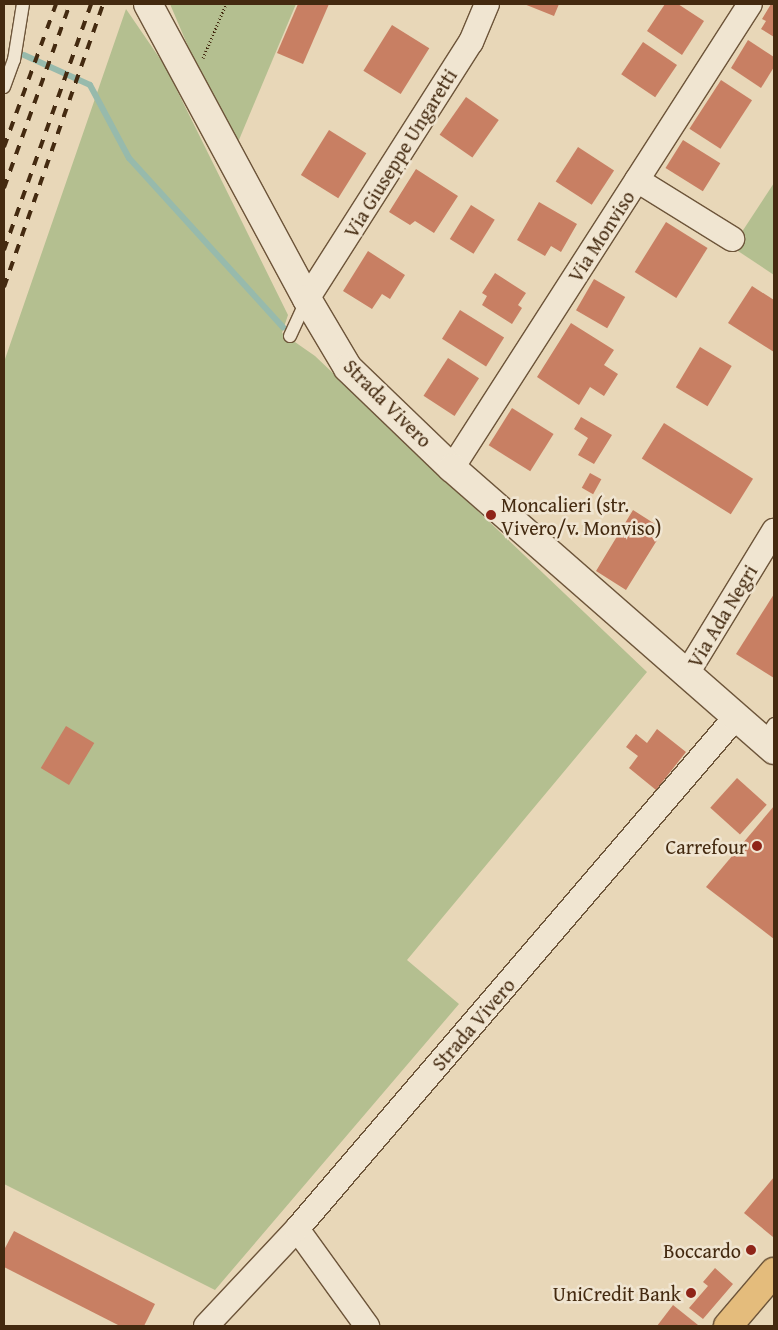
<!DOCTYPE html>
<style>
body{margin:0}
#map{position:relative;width:778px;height:1330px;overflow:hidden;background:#e8d7b8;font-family:"Gentium Book Plus",serif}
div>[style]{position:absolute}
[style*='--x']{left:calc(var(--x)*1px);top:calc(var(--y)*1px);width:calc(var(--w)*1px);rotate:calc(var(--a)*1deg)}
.green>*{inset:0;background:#b4bf90}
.stream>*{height:6px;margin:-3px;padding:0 3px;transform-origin:3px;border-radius:3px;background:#97baac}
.building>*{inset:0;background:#c87f63;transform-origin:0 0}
.path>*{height:3px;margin-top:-1.5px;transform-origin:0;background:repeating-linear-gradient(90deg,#442a10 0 1px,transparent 0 3.5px)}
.roads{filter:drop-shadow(1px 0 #6d553a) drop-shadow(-1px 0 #6d553a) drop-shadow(0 1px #6d553a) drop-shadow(0 -1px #6d553a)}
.service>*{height:12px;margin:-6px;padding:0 6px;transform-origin:6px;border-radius:6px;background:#f0e5d1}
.minor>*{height:24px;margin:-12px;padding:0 12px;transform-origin:12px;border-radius:12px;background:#f0e5d1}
.tertiary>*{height:28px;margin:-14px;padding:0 14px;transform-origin:14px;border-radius:14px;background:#f0e5d1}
.primary>*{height:28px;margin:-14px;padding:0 14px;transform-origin:14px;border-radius:14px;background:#e4bc7c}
.rail>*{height:4px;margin-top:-2px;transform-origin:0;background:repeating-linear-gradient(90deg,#442a10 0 9px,transparent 0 18px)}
.dots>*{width:14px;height:14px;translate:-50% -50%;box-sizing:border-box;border:2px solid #f0e5d1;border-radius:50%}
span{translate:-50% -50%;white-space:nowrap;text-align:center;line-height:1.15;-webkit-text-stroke:5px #f0e5d1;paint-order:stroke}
.street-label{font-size:20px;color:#442a10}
.poi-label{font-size:20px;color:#442a10}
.left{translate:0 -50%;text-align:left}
.right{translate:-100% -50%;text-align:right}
.frame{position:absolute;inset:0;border:5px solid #442a10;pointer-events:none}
</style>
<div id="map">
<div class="green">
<i style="clip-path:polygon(170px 4px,296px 4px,236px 147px,198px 70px)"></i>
<i style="clip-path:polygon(126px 9px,165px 66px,288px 315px,282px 333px,315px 356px,647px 672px,407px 960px,459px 1004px,215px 1290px,4px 1184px,4px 362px)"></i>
<i style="clip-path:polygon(774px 183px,774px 275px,732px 247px)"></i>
</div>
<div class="stream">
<i style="--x:24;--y:55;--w:72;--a:24.4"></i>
<i style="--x:90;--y:85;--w:83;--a:61.9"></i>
<i style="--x:129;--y:158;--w:229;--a:47.7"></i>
</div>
<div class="building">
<i style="clip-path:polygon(298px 4px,329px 4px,303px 64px,277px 53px)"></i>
<i style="clip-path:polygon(524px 4px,559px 4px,554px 16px)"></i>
<i style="clip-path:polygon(665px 4px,678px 4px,704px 21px,682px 55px,647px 31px)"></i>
<i style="clip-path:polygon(771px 4px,774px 4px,774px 37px,761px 29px,766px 21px,762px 19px)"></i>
<i style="left:392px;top:25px;width:44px;height:54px;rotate:32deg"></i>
<i style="clip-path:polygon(748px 40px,774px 57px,774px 67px,761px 88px,731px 68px)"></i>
<i style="left:643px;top:42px;width:41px;height:39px;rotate:34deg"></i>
<i style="left:721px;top:80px;width:37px;height:58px;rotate:33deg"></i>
<i style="left:466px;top:97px;width:40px;height:46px;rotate:35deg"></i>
<i style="left:329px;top:130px;width:44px;height:53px;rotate:32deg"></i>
<i style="left:683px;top:140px;width:44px;height:33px;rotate:32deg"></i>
<i style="left:578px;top:147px;width:43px;height:41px;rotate:33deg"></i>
<i style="clip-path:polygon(416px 169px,458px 196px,434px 233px,415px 221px,410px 225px,389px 212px)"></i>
<i style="clip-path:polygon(539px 202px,577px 224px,561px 252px,551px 246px,545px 256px,517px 240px)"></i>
<i style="left:471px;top:205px;width:28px;height:40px;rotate:32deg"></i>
<i style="left:666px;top:222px;width:49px;height:59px;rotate:32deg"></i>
<i style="clip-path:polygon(368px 251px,405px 275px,390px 299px,382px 294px,372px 309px,343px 291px)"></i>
<i style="clip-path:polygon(495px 273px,526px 293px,518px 305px,522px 308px,512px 324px,482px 305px,487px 296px,482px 293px)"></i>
<i style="left:594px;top:279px;width:36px;height:36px;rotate:30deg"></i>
<i style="clip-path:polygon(752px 286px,774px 300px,774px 352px,728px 323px)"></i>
<i style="left:460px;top:310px;width:52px;height:34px;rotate:32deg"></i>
<i style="clip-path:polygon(571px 323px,614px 350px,604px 365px,618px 374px,604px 396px,590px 387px,579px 405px,537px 377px)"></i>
<i style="left:700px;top:347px;width:37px;height:47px;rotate:31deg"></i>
<i style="left:448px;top:358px;width:37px;height:45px;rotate:33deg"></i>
<i style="left:512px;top:408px;width:49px;height:44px;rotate:32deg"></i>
<i style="clip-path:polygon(581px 417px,612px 435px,594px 464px,578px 455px,588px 438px,574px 429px)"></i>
<i style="left:664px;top:423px;width:105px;height:42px;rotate:32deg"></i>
<i style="left:590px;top:473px;width:13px;height:17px;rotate:29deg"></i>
<i style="clip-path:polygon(633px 510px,655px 524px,651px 532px,659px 537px,626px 590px,596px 571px)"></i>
<i style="clip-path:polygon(774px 594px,774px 678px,736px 654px)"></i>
<i style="left:66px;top:726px;width:33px;height:49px;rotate:31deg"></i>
<i style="clip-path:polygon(657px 729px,686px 752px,656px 790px,629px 768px,638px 756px,626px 747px,636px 734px,647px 743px)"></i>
<i style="left:737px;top:778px;width:40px;height:40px;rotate:42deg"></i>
<i style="clip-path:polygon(774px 806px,774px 939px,706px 887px)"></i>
<i style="clip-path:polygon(774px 1177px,774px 1235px,773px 1237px,744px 1213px)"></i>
<i style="clip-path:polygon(14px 1231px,155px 1304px,144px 1326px,120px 1326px,4px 1267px,4px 1250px)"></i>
<i style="clip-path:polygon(715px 1268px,733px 1284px,703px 1319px,689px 1308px,708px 1286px,703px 1282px)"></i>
<i style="clip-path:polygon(673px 1305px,698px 1325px,697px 1326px,657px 1326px)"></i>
</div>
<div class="path">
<i style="--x:203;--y:58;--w:59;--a:-66.9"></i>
</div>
<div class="roads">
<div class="service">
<i style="--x:4;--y:87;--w:29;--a:-70"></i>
<i style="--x:14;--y:60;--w:57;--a:-80.9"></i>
<i style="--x:290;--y:336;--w:41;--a:-65.3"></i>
<i style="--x:763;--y:741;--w:20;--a:-57"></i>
</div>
<div class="minor">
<i style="--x:637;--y:180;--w:112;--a:31.8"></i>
<i style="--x:307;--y:299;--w:305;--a:-57.5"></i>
<i style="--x:471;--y:42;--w:41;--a:-67.2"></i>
<i style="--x:452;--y:468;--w:551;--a:-57.29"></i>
<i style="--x:686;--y:675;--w:169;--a:-58.6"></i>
<i style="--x:297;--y:1229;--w:120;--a:54.2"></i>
<i style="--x:206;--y:1326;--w:133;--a:-46.8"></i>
<i style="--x:297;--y:1229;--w:673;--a:-49.4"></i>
</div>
<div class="tertiary">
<i style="--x:148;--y:4;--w:335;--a:61.7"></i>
<i style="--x:307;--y:299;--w:80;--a:59.3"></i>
<i style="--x:348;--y:368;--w:144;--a:43.9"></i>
<i style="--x:452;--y:468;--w:428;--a:41.2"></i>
</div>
<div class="primary">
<i style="--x:728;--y:1326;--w:71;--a:-49.6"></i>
</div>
</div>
<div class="rail">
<i style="--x:4;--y:147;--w:152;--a:-70"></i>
<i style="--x:4;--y:188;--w:195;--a:-70.3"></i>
<i style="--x:4;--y:250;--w:261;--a:-70.5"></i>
<i style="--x:4;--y:287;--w:300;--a:-70.7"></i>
</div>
<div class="dots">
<i style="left:491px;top:515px;background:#8f2418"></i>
<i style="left:757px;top:846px;background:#8f2418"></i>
<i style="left:751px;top:1250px;background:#8f2418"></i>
<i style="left:691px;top:1293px;background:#8f2418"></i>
</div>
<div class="street-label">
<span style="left:400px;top:153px;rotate:-58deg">Via Giuseppe Ungaretti</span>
<span style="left:601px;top:236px;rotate:-57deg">Via Monviso</span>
<span style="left:388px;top:403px;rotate:45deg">Strada Vivero</span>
<span style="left:722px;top:616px;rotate:-59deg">Via Ada Negri</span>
<span style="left:473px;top:1024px;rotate:-49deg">Strada Vivero</span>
</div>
<div class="poi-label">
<span class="left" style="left:501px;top:516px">Moncalieri (str.<br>Vivero/v. Monviso)</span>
<span class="right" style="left:747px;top:846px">Carrefour</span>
<span class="right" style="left:741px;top:1250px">Boccardo</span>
<span class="right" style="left:681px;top:1293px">UniCredit Bank</span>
</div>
<div class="frame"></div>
</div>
